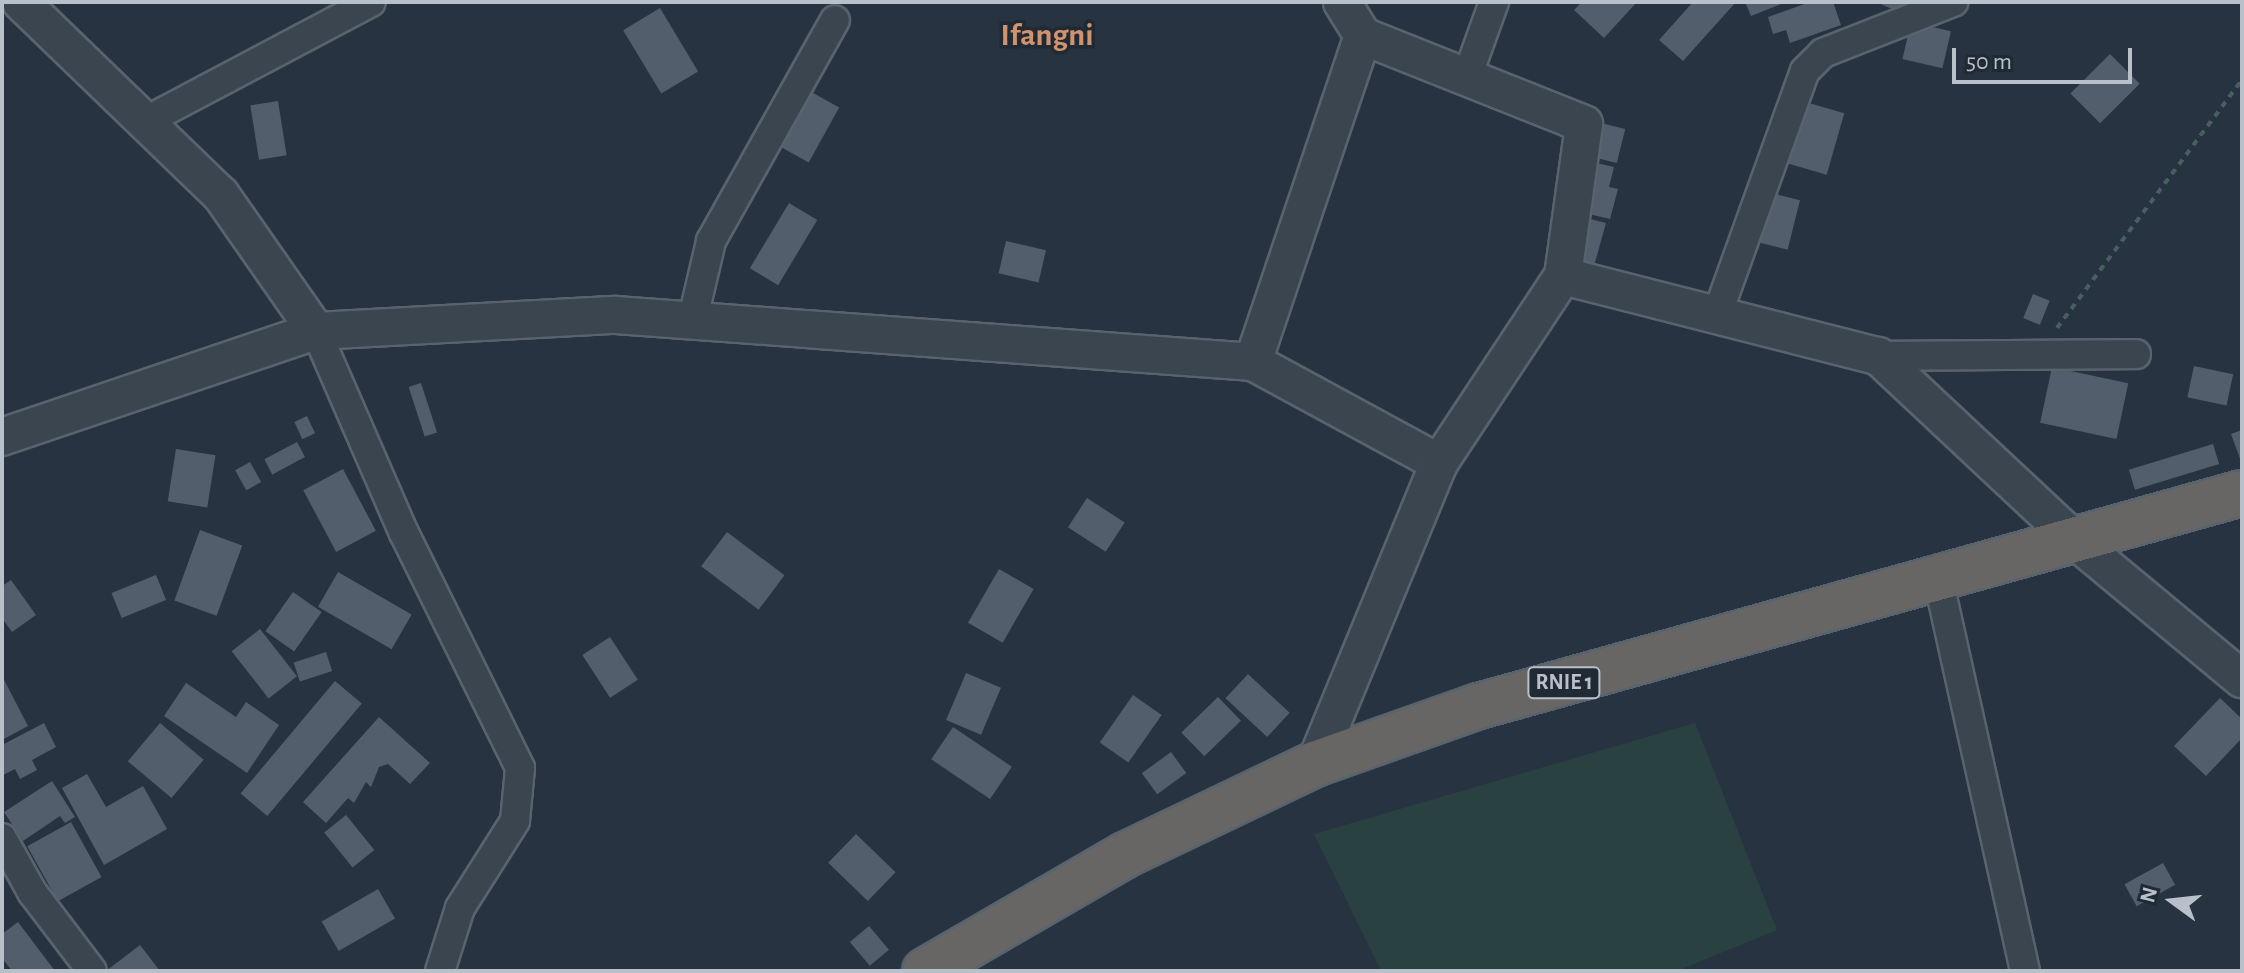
<!DOCTYPE html>
<style>
body{margin:0}
#map{position:relative;width:2244px;height:973px;overflow:hidden;background:#273340;font-family:"Alegreya Sans",sans-serif}
div>[style]{position:absolute}
[style*='--x']{left:calc(var(--x)*1px);top:calc(var(--y)*1px);width:calc(var(--w)*1px);rotate:calc(var(--a)*1deg)}
.green>*{inset:0;background:#2a4142}
.building>*{inset:0;background:#535e6d;transform-origin:0 0}
.path>*{height:4px;margin-top:-2px;transform-origin:0;background:repeating-linear-gradient(90deg,#495e60 0 6px,transparent 0 12px)}
.roads{filter:drop-shadow(2px 0 #59636d) drop-shadow(-2px 0 #59636d) drop-shadow(0 2px #59636d) drop-shadow(0 -2px #59636d)}
.minor>*{height:28px;margin:-14px;padding:0 14px;transform-origin:14px;border-radius:14px;background:#3b4550}
.tertiary>*{height:36px;margin:-18px;padding:0 18px;transform-origin:18px;border-radius:18px;background:#3b4550}
.trunk>*{height:44px;margin:-22px;padding:0 22px;transform-origin:22px;border-radius:22px;background:#676664}
span{translate:-50% -50%;white-space:nowrap;text-align:center;line-height:1.15;-webkit-text-stroke:7px #202a35;paint-order:stroke}
.shield-label span{padding:2px 6px;background:#202a35;border:2px solid;border-radius:6px;-webkit-text-stroke-width:0}
.shield-label{font-size:22px;color:#b8c0ca;font-weight:700}
.district-label{font-size:32px;color:#d1936d;font-weight:700}
.frame{position:absolute;inset:0;border:4px solid #b8c0ca;pointer-events:none}
.north{position:absolute;left:2132px;top:861px;width:80px;height:80px;-webkit-text-stroke:6px #202a35;paint-order:stroke;rotate:285deg;font-size:22px;font-weight:700;line-height:32px;text-align:center;color:#b8c0ca}
.north::after{content:'';display:block;margin:auto;width:28px;height:36px;background:#b8c0ca;clip-path:polygon(50% 0,100% 100%,50% 72%,0 100%)}
.scale{position:absolute;left:1952px;top:48px;width:180px;height:36px;box-sizing:border-box;border:4px solid #b8c0ca;border-top:0;padding-left:10px;font-size:24px;line-height:28px;white-space:nowrap;color:#b8c0ca;-webkit-text-stroke:6px #202a35;paint-order:stroke}
</style>
<div id="map">
<div class="green">
<i style="clip-path:polygon(1695px 723px,1777px 930px,1677px 971px,1381px 971px,1314px 834px)"></i>
</div>
<div class="building">
<i style="clip-path:polygon(1582px 2px,1637px 2px,1604px 38px,1574px 10px)"></i>
<i style="clip-path:polygon(1693px 2px,1736px 2px,1683px 61px,1659px 40px)"></i>
<i style="clip-path:polygon(1745px 2px,1786px 2px,1751px 16px)"></i>
<i style="clip-path:polygon(1810px 2px,1833px 2px,1841px 25px,1790px 43px,1786px 30px,1773px 34px,1768px 17px)"></i>
<i style="clip-path:polygon(1876px 2px,1903px 2px,1899px 12px)"></i>
<i style="left:660px;top:8px;width:74px;height:43px;rotate:59deg"></i>
<i style="left:1911px;top:22px;width:41px;height:38px;rotate:13deg"></i>
<i style="left:2110px;top:54px;width:42px;height:56px;rotate:45deg"></i>
<i style="left:806px;top:89px;width:38px;height:63px;rotate:29deg"></i>
<i style="left:278px;top:101px;width:55px;height:28px;rotate:81deg"></i>
<i style="left:1802px;top:101px;width:44px;height:64px;rotate:16deg"></i>
<i style="left:1601px;top:123px;width:25px;height:35px;rotate:14deg"></i>
<i style="clip-path:polygon(1588px 161px,1614px 167px,1609px 187px,1618px 189px,1610px 219px,1576px 211px)"></i>
<i style="left:1767px;top:192px;width:34px;height:51px;rotate:14deg"></i>
<i style="left:789px;top:203px;width:33px;height:76px;rotate:31deg"></i>
<i style="clip-path:polygon(1575px 215px,1606px 223px,1594px 266px,1575px 255px)"></i>
<i style="left:1006px;top:241px;width:41px;height:33px;rotate:13deg"></i>
<i style="left:2033px;top:294px;width:18px;height:26px;rotate:22deg"></i>
<i style="left:2194px;top:366px;width:40px;height:32px;rotate:12deg"></i>
<i style="left:2052px;top:367px;width:78px;height:57px;rotate:12deg"></i>
<i style="left:421px;top:383px;width:52px;height:13px;rotate:72deg"></i>
<i style="left:307px;top:416px;width:19px;height:14px;rotate:65deg"></i>
<i style="clip-path:polygon(2242px 430px,2242px 464px,2231px 434px)"></i>
<i style="left:297px;top:442px;width:17px;height:37px;rotate:62deg"></i>
<i style="left:2213px;top:444px;width:21px;height:88px;rotate:73deg"></i>
<i style="left:176px;top:449px;width:40px;height:53px;rotate:9deg"></i>
<i style="left:250px;top:462px;width:23px;height:17px;rotate:61deg"></i>
<i style="left:343px;top:469px;width:70px;height:45px;rotate:62deg"></i>
<i style="left:1087px;top:498px;width:45px;height:35px;rotate:33deg"></i>
<i style="left:200px;top:530px;width:45px;height:75px;rotate:20deg"></i>
<i style="left:727px;top:532px;width:72px;height:43px;rotate:37deg"></i>
<i style="left:999px;top:569px;width:40px;height:62px;rotate:30deg"></i>
<i style="left:338px;top:572px;width:85px;height:40px;rotate:30deg"></i>
<i style="left:156px;top:575px;width:27px;height:48px;rotate:68deg"></i>
<i style="clip-path:polygon(11px 580px,36px 615px,12px 632px,2px 618px,2px 586px)"></i>
<i style="left:293px;top:592px;width:35px;height:48px;rotate:35deg"></i>
<i style="left:260px;top:629px;width:60px;height:36px;rotate:52deg"></i>
<i style="left:610px;top:637px;width:51px;height:33px;rotate:57deg"></i>
<i style="left:326px;top:652px;width:20px;height:34px;rotate:72deg"></i>
<i style="left:966px;top:673px;width:38px;height:51px;rotate:23deg"></i>
<i style="left:1248px;top:674px;width:57px;height:33px;rotate:43deg"></i>
<i style="clip-path:polygon(2px 676px,28px 726px,2px 740px)"></i>
<i style="left:335px;top:681px;width:35px;height:147px;rotate:40deg"></i>
<i style="clip-path:polygon(186px 683px,236px 717px,246px 702px,279px 725px,247px 773px,164px 716px)"></i>
<i style="left:1133px;top:695px;width:35px;height:58px;rotate:35deg"></i>
<i style="left:1218px;top:697px;width:33px;height:51px;rotate:46deg"></i>
<i style="clip-path:polygon(2220px 698px,2242px 719px,2242px 738px,2206px 776px,2174px 746px)"></i>
<i style="clip-path:polygon(379px 717px,430px 763px,410px 784px,388px 764px,379px 767px,371px 787px,366px 782px,354px 803px,348px 798px,326px 823px,303px 802px)"></i>
<i style="clip-path:polygon(44px 723px,56px 747px,32px 760px,37px 770px,20px 779px,15px 769px,3px 775px,2px 745px)"></i>
<i style="left:160px;top:723px;width:57px;height:50px;rotate:40deg"></i>
<i style="left:953px;top:727px;width:71px;height:39px;rotate:34deg"></i>
<i style="left:1171px;top:752px;width:26px;height:36px;rotate:54deg"></i>
<i style="clip-path:polygon(87px 774px,106px 807px,143px 786px,167px 829px,104px 865px,62px 788px)"></i>
<i style="clip-path:polygon(52px 781px,75px 817px,65px 823px,60px 816px,23px 841px,4px 812px)"></i>
<i style="left:346px;top:815px;width:45px;height:28px;rotate:51deg"></i>
<i style="left:71px;top:822px;width:63px;height:50px;rotate:61deg"></i>
<i style="left:856px;top:834px;width:55px;height:40px;rotate:44deg"></i>
<i style="left:2163px;top:863px;width:25px;height:44px;rotate:61deg"></i>
<i style="left:378px;top:889px;width:34px;height:65px;rotate:60deg"></i>
<i style="clip-path:polygon(18px 922px,55px 971px,12px 971px,2px 958px,2px 934px)"></i>
<i style="left:869px;top:926px;width:31px;height:25px;rotate:50deg"></i>
<i style="clip-path:polygon(140px 945px,160px 971px,106px 971px)"></i>
</div>
<div class="path">
<i style="--x:2057;--y:328;--w:309;--a:-53.3"></i>
</div>
<div class="roads">
<div class="minor">
<i style="--x:1467;--y:77;--w:80;--a:-70.2"></i>
<i style="--x:148;--y:120;--w:252;--a:-27.9"></i>
<i style="--x:1717;--y:315;--w:259;--a:-70.2"></i>
<i style="--x:1805;--y:71;--w:25;--a:-45"></i>
<i style="--x:1823;--y:53;--w:140;--a:-21.4"></i>
<i style="--x:693;--y:318;--w:79;--a:-76.8"></i>
<i style="--x:711;--y:241;--w:253;--a:-60.7"></i>
<i style="--x:316;--y:331;--w:220;--a:66.5"></i>
<i style="--x:404;--y:533;--w:262;--a:63.7"></i>
<i style="--x:520;--y:768;--w:53;--a:95.4"></i>
<i style="--x:515;--y:821;--w:103;--a:122.3"></i>
<i style="--x:460;--y:908;--w:66;--a:107.6"></i>
<i style="--x:1878;--y:356;--w:258;--a:-0.4"></i>
<i style="--x:1939;--y:583;--w:397;--a:77.5"></i>
<i style="--x:2;--y:838;--w:62;--a:60.9"></i>
<i style="--x:32;--y:892;--w:99;--a:52.8"></i>
</div>
<div class="tertiary">
<i style="--x:21;--y:2;--w:278;--a:44"></i>
<i style="--x:221;--y:195;--w:166;--a:55.1"></i>
<i style="--x:1563;--y:276;--w:325;--a:14.3"></i>
<i style="--x:1878;--y:356;--w:274;--a:43.1"></i>
<i style="--x:2078;--y:543;--w:213;--a:39.7"></i>
<i style="--x:1253;--y:362;--w:344;--a:-71.4"></i>
<i style="--x:2;--y:437;--w:331;--a:-18.7"></i>
<i style="--x:316;--y:331;--w:300;--a:-3.1"></i>
<i style="--x:616;--y:315;--w:639;--a:4.22"></i>
<i style="--x:1253;--y:362;--w:212;--a:28.5"></i>
<i style="--x:1315;--y:764;--w:326;--a:-67.6"></i>
<i style="--x:1439;--y:463;--w:224;--a:-56.5"></i>
<i style="--x:1563;--y:276;--w:153;--a:-82.1"></i>
<i style="--x:1584;--y:124;--w:238;--a:-158.3"></i>
<i style="--x:1363;--y:36;--w:40;--a:-122"></i>
</div>
<div class="trunk">
<i style="--x:925;--y:971;--w:231;--a:-30.1"></i>
<i style="--x:1125;--y:855;--w:211;--a:-25.6"></i>
<i style="--x:1315;--y:764;--w:174;--a:-19.5"></i>
<i style="--x:1479;--y:706;--w:792;--a:-15.6"></i>
</div>
</div>
<div class="shield-label">
<span style="left:1564px;top:683px">RNIE 1</span>
</div>
<div class="district-label">
<span style="left:1047px;top:35px">Ifangni</span>
</div>
<div class="frame"></div>
<div class="north">N</div>
<div class="scale">50 m</div>
</div>
